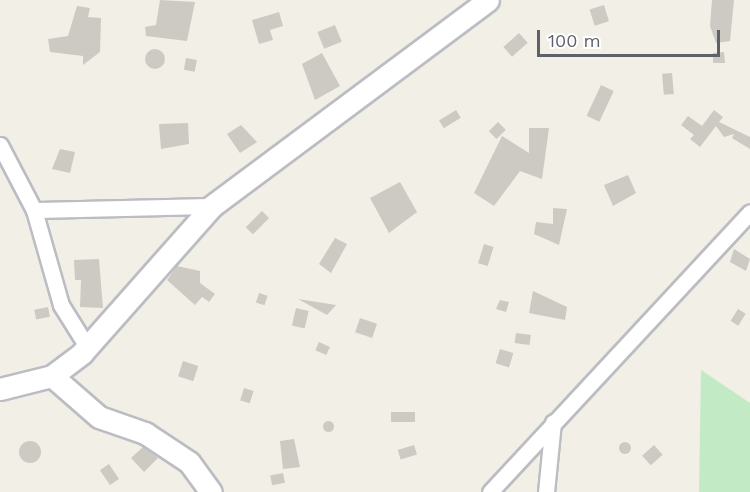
<!DOCTYPE html>
<style>
body{margin:0}
#map{position:relative;width:750px;height:492px;overflow:hidden;background:#f1efe6;font-family:"Work Sans",sans-serif}
div>[style]{position:absolute}
[style*='--x']{left:calc(var(--x)*1px);top:calc(var(--y)*1px);width:calc(var(--w)*1px);rotate:calc(var(--a)*1deg)}
.green>*{inset:0;background:#c2eac5}
.building>*{inset:0;background:#cccac3;transform-origin:0 0}
.round{border-radius:50%}
.roads{filter:drop-shadow(2px 0 #bbbdc3) drop-shadow(-2px 0 #bbbdc3) drop-shadow(0 2px #bbbdc3) drop-shadow(0 -2px #bbbdc3)}
.street>*{height:15px;margin:-7.5px;padding:0 7.5px;transform-origin:7.5px;border-radius:7.5px;background:#fff}
.secondary>*{height:21px;margin:-10.5px;padding:0 10.5px;transform-origin:10.5px;border-radius:10.5px;background:#fff}
span{translate:-50% -50%;white-space:nowrap;text-align:center;line-height:1.15;-webkit-text-stroke:4.5px #fff;paint-order:stroke}
.scale{position:absolute;left:537px;top:30px;width:183px;height:27px;box-sizing:border-box;border:3px solid #5e6168;border-top:0;padding-left:8px;font-size:18px;line-height:21px;white-space:nowrap;color:#5e6168;-webkit-text-stroke:4px #fff;paint-order:stroke}
</style>
<div id="map">
<div class="green">
<i style="clip-path:polygon(701px 370px,750px 403px,750px 492px,699px 492px)"></i>
</div>
<div class="building">
<i style="clip-path:polygon(160px 0,195px 2px,187px 41px,146px 36px,145px 27px,156px 25px)"></i>
<i style="clip-path:polygon(712px 0,734px 0,730px 41px,716px 43px,710px 26px)"></i>
<i style="left:604px;top:5px;width:17px;height:15px;rotate:73deg"></i>
<i style="clip-path:polygon(77px 6px,90px 8px,88px 17px,101px 18px,100px 52px,83px 65px,83px 56px,50px 52px,48px 39px,68px 36px)"></i>
<i style="clip-path:polygon(279px 12px,283px 26px,270px 30px,273px 40px,259px 44px,252px 20px)"></i>
<i style="left:335px;top:25px;width:18px;height:19px;rotate:68deg"></i>
<i style="left:519px;top:33px;width:13px;height:21px;rotate:48deg"></i>
<i class="round" style="left:145px;top:49px;width:20px;height:20px"></i>
<i style="clip-path:polygon(724px 52px,725px 63px,713px 63px,713px 53px)"></i>
<i style="clip-path:polygon(322px 53px,340px 86px,315px 100px,302px 64px)"></i>
<i style="left:186px;top:58px;width:11px;height:12px;rotate:10deg"></i>
<i style="left:672px;top:73px;width:21px;height:10px;rotate:85deg"></i>
<i style="left:601px;top:85px;width:14px;height:34px;rotate:25deg"></i>
<i style="left:456px;top:110px;width:9px;height:20px;rotate:58deg"></i>
<i style="clip-path:polygon(714px 110px,723px 117px,719px 122px,750px 137px,750px 149px,732px 138px,734px 134px,724px 137px,716px 126px,700px 147px,690px 139px,694px 135px,681px 125px,688px 116px,702px 126px)"></i>
<i style="left:498px;top:122px;width:11px;height:13px;rotate:45deg"></i>
<i style="clip-path:polygon(188px 123px,189px 144px,161px 149px,159px 124px)"></i>
<i style="clip-path:polygon(241px 125px,257px 142px,240px 153px,227px 134px)"></i>
<i style="clip-path:polygon(529px 128px,549px 128px,542px 179px,520px 171px,494px 206px,474px 193px,502px 136px,529px 153px)"></i>
<i style="clip-path:polygon(60px 149px,75px 152px,70px 173px,52px 169px)"></i>
<i style="clip-path:polygon(628px 175px,636px 193px,613px 206px,604px 185px)"></i>
<i style="clip-path:polygon(400px 182px,417px 212px,389px 233px,370px 198px)"></i>
<i style="clip-path:polygon(553px 208px,567px 209px,559px 245px,534px 234px,536px 222px,553px 224px)"></i>
<i style="left:262px;top:211px;width:10px;height:23px;rotate:45deg"></i>
<i style="clip-path:polygon(335px 238px,347px 244px,331px 273px,319px 264px)"></i>
<i style="left:484px;top:244px;width:10px;height:20px;rotate:17deg"></i>
<i style="clip-path:polygon(734px 249px,750px 259px,746px 271px,730px 262px)"></i>
<i style="clip-path:polygon(99px 259px,103px 308px,80px 307px,81px 280px,75px 280px,74px 260px)"></i>
<i style="clip-path:polygon(177px 266px,200px 271px,200px 283px,215px 294px,209px 302px,202px 297px,195px 305px,167px 280px)"></i>
<i style="clip-path:polygon(533px 291px,567px 307px,565px 320px,529px 313px)"></i>
<i style="left:259px;top:293px;width:9px;height:10px;rotate:18deg"></i>
<i style="clip-path:polygon(298px 299px,336px 305px,327px 315px)"></i>
<i style="clip-path:polygon(500px 300px,509px 302px,506px 312px,496px 309px)"></i>
<i style="left:48px;top:307px;width:10px;height:14px;rotate:79deg"></i>
<i style="left:296px;top:308px;width:13px;height:18px;rotate:13deg"></i>
<i style="left:738px;top:309px;width:9px;height:14px;rotate:32deg"></i>
<i style="left:360px;top:318px;width:18px;height:15px;rotate:19deg"></i>
<i style="left:516px;top:333px;width:15px;height:10px;rotate:8deg"></i>
<i style="left:319px;top:342px;width:12px;height:9px;rotate:24deg"></i>
<i style="left:500px;top:349px;width:14px;height:15px;rotate:17deg"></i>
<i style="left:183px;top:361px;width:16px;height:16px;rotate:18deg"></i>
<i style="left:244px;top:388px;width:10px;height:13px;rotate:17deg"></i>
<i style="left:391px;top:412px;width:24px;height:10px"></i>
<i class="round" style="left:322.5px;top:420.5px;width:11px;height:11px"></i>
<i style="clip-path:polygon(294px 439px,300px 467px,283px 469px,280px 441px)"></i>
<i class="round" style="left:19px;top:441px;width:22px;height:22px"></i>
<i class="round" style="left:619px;top:442px;width:12px;height:12px"></i>
<i style="left:414px;top:445px;width:10px;height:17px;rotate:73deg"></i>
<i style="left:654px;top:445px;width:13px;height:16px;rotate:48deg"></i>
<i style="clip-path:polygon(143px 447px,158px 458px,144px 472px,131px 458px)"></i>
<i style="left:109px;top:464px;width:18px;height:11px;rotate:56deg"></i>
<i style="left:283px;top:473px;width:10px;height:13px;rotate:79deg"></i>
</div>
<div class="roads">
<div class="street">
<i style="--x:0;--y:145;--w:73;--a:62.4"></i>
<i style="--x:34;--y:210;--w:99;--a:74.1"></i>
<i style="--x:61;--y:305;--w:51;--a:57.9"></i>
<i style="--x:34;--y:210;--w:178;--a:-1.3"></i>
<i style="--x:490;--y:492;--w:382;--a:-47.1"></i>
<i style="--x:546;--y:492;--w:70;--a:-84.3"></i>
</div>
<div class="secondary">
<i style="--x:52;--y:376;--w:62;--a:41.1"></i>
<i style="--x:99;--y:417;--w:49;--a:19.2"></i>
<i style="--x:145;--y:433;--w:53;--a:33.4"></i>
<i style="--x:189;--y:462;--w:37;--a:54"></i>
<i style="--x:0;--y:389;--w:54;--a:-14"></i>
<i style="--x:52;--y:376;--w:38;--a:-37"></i>
<i style="--x:82;--y:353;--w:196;--a:-48.5"></i>
<i style="--x:212;--y:206;--w:344;--a:-36.7"></i>
</div>
</div>
<div class="scale">100 m</div>
</div>
